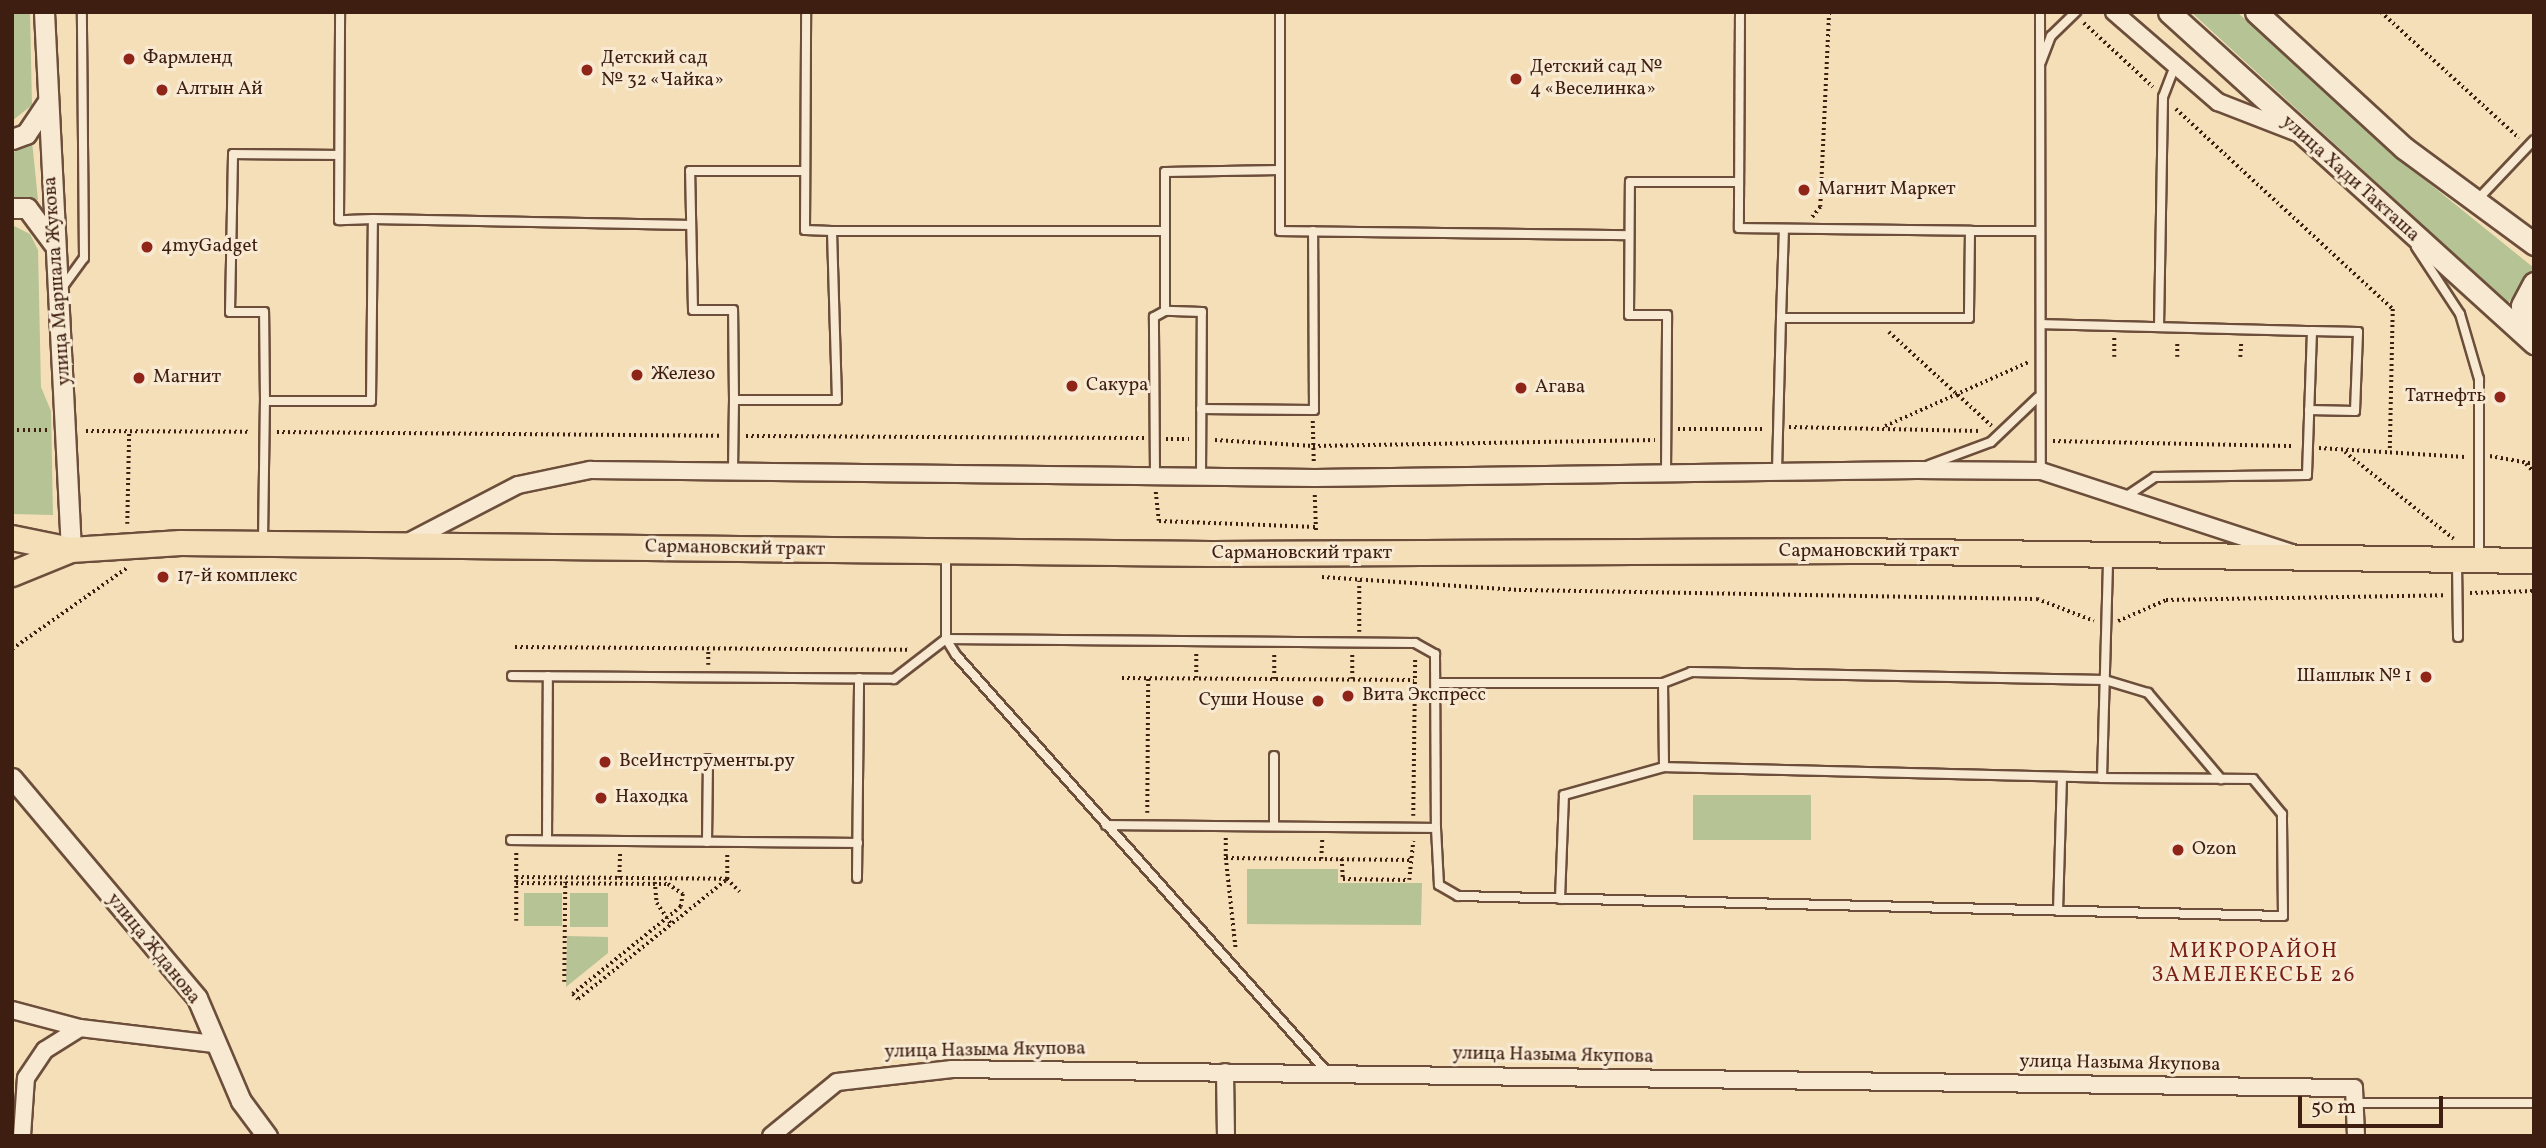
<!DOCTYPE html>
<meta charset="utf-8">
<style>
body{margin:0}
#map{position:relative;width:2546px;height:1148px;overflow:hidden;background:#f4dfb9;font-family:Vollkorn,serif}
div>[style]{position:absolute}
[style*='--x']{left:calc(var(--x)*1px);top:calc(var(--y)*1px);width:calc(var(--w)*1px);rotate:calc(var(--a)*1deg)}
.green>*{inset:0;background:#b6c394;transform-origin:0 0}
.path>*{height:3.5px;margin-top:-1.75px;transform-origin:0;background:repeating-linear-gradient(90deg,#3e1e11 0 2px,transparent 0 5.5px)}
.roads{filter:drop-shadow(2px 0 #6c4e3b) drop-shadow(-2px 0 #6c4e3b) drop-shadow(0 2px #6c4e3b) drop-shadow(0 -2px #6c4e3b)}
.service>*{height:8px;margin:-4px;padding:0 4px;transform-origin:4px;border-radius:4px;background:#f8ead2}
.minor>*{height:16px;margin:-8px;padding:0 8px;transform-origin:8px;border-radius:8px;background:#f8ead2}
.tertiary>*{height:19px;margin:-9.5px;padding:0 9.5px;transform-origin:9.5px;border-radius:9.5px;background:#f8ead2}
.secondary>*{height:21px;margin:-10.5px;padding:0 10.5px;transform-origin:10.5px;border-radius:10.5px;background:#f8ead2}
.primary>*{height:24px;margin:-12px;padding:0 12px;transform-origin:12px;border-radius:12px;background:#f4dfb9}
.dots>*{width:19px;height:19px;translate:-50% -50%;box-sizing:border-box;border:4px solid #f8ead2;border-radius:50%}
span{translate:-50% -50%;white-space:nowrap;text-align:center;line-height:1.15;-webkit-text-stroke:6px #f8ead2;paint-order:stroke}
.poi-label{font-size:19px;color:#3e1e11}
.left{translate:0 -50%;text-align:left}
.right{translate:-100% -50%;text-align:right}
.street-label{font-size:19px;color:#3e1e11}
.neighbourhood-label{font-size:21px;color:#7a1f14;letter-spacing:2px}
.frame{position:absolute;inset:0;border:14px solid #3e1e11;pointer-events:none}
.scale{position:absolute;left:2298px;top:1096px;width:145px;height:32px;box-sizing:border-box;border:4px solid #3e1e11;border-top:0;padding-left:9px;font-size:21px;line-height:24px;white-space:nowrap;color:#3e1e11;-webkit-text-stroke:5px #f8ead2;paint-order:stroke}
</style>
<div id="map">
<div class="green">
<i style="clip-path:polygon(12px 12px,30px 12px,32px 105px,12px 121px)"></i>
<i style="clip-path:polygon(2191px 12px,2237px 12px,2399px 159px,2534px 268px,2508px 303px)"></i>
<i style="clip-path:polygon(32px 141px,38px 200px,12px 197px,12px 153px)"></i>
<i style="clip-path:polygon(12px 225px,30px 234px,38px 250px,41px 387px,51px 411px,53px 515px,12px 514px)"></i>
<i style="left:1693px;top:795px;width:118px;height:45px"></i>
<i style="clip-path:polygon(1247px 869px,1338px 869px,1338px 883px,1422px 883px,1421px 925px,1247px 924px)"></i>
<i style="left:524px;top:893px;width:38px;height:33px"></i>
<i style="left:570px;top:893px;width:38px;height:34px"></i>
<i style="clip-path:polygon(567px 936px,608px 937px,608px 953px,566px 987px)"></i>
</div>
<div class="path">
<i style="--x:2381;--y:12;--w:187;--a:42.4"></i>
<i style="--x:2084;--y:23;--w:94;--a:42.8"></i>
<i style="--x:2176;--y:109;--w:295;--a:42.7"></i>
<i style="--x:2393;--y:309;--w:142;--a:91.2"></i>
<i style="--x:1812;--y:217;--w:13;--a:-51"></i>
<i style="--x:1820;--y:207;--w:195;--a:-87.4"></i>
<i style="--x:1889;--y:332;--w:139;--a:42.4"></i>
<i style="--x:2114;--y:357;--w:19;--a:-90"></i>
<i style="--x:2177;--y:357;--w:15;--a:-90"></i>
<i style="--x:2240;--y:357;--w:15;--a:-86"></i>
<i style="--x:1313;--y:421;--w:42;--a:88.6"></i>
<i style="--x:1885;--y:426;--w:158;--a:-24"></i>
<i style="--x:1789;--y:427;--w:191;--a:1.2"></i>
<i style="--x:1678;--y:429;--w:86;--a:0"></i>
<i style="--x:12;--y:430;--w:37;--a:0"></i>
<i style="--x:86;--y:431;--w:165;--a:0.3"></i>
<i style="--x:277;--y:432;--w:443;--a:0.5"></i>
<i style="--x:746;--y:436;--w:398;--a:0.3"></i>
<i style="--x:1166;--y:439;--w:23;--a:0"></i>
<i style="--x:1215;--y:440;--w:98;--a:3.5"></i>
<i style="--x:1313;--y:446;--w:342;--a:-1"></i>
<i style="--x:2053;--y:441;--w:241;--a:1.2"></i>
<i style="--x:2319;--y:448;--w:146;--a:3.5"></i>
<i style="--x:2345;--y:452;--w:139;--a:38.6"></i>
<i style="--x:2490;--y:456;--w:45;--a:10.3"></i>
<i style="--x:2526;--y:464;--w:11;--a:45"></i>
<i style="--x:1156;--y:492;--w:29;--a:84"></i>
<i style="--x:1159;--y:521;--w:157;--a:2.2"></i>
<i style="--x:1315;--y:495;--w:38;--a:88"></i>
<i style="--x:127;--y:524;--w:93;--a:-88.8"></i>
<i style="--x:1322;--y:577;--w:197;--a:3.8"></i>
<i style="--x:1519;--y:590;--w:518;--a:1"></i>
<i style="--x:2037;--y:599;--w:61;--a:21.1"></i>
<i style="--x:2470;--y:593;--w:64;--a:-1.8"></i>
<i style="--x:2118;--y:621;--w:52;--a:-23.6"></i>
<i style="--x:2166;--y:600;--w:279;--a:-1"></i>
<i style="--x:1359;--y:632;--w:51;--a:-90"></i>
<i style="--x:515;--y:647;--w:395;--a:0.4"></i>
<i style="--x:12;--y:649;--w:141;--a:-35.2"></i>
<i style="--x:708;--y:665;--w:17;--a:-90"></i>
<i style="--x:1122;--y:678;--w:292;--a:0.4"></i>
<i style="--x:1196;--y:678;--w:26;--a:-90"></i>
<i style="--x:1274;--y:679;--w:26;--a:-90"></i>
<i style="--x:1352;--y:679;--w:26;--a:-90"></i>
<i style="--x:1147;--y:813;--w:135;--a:-89.6"></i>
<i style="--x:1413;--y:816;--w:157;--a:-89.3"></i>
<i style="--x:1226;--y:838;--w:20;--a:90"></i>
<i style="--x:1226;--y:858;--w:186;--a:0.6"></i>
<i style="--x:1226;--y:858;--w:93;--a:83.8"></i>
<i style="--x:1321;--y:859;--w:19;--a:-87"></i>
<i style="--x:1342;--y:859;--w:20;--a:87"></i>
<i style="--x:1343;--y:879;--w:66;--a:0.9"></i>
<i style="--x:1409;--y:880;--w:39;--a:-84"></i>
<i style="--x:516;--y:877;--w:211;--a:0.5"></i>
<i style="--x:727;--y:879;--w:18;--a:45"></i>
<i style="--x:619;--y:878;--w:26;--a:-88"></i>
<i style="--x:655;--y:882;--w:21;--a:85"></i>
<i style="--x:657;--y:903;--w:25;--a:56"></i>
<i style="--x:516;--y:883;--w:152;--a:0.4"></i>
<i style="--x:668;--y:884;--w:18;--a:34"></i>
<i style="--x:683;--y:894;--w:13;--a:99"></i>
<i style="--x:681;--y:907;--w:139;--a:141.1"></i>
<i style="--x:516;--y:921;--w:68;--a:-90"></i>
<i style="--x:564;--y:982;--w:100;--a:-89.4"></i>
<i style="--x:573;--y:994;--w:7;--a:45"></i>
<i style="--x:578;--y:999;--w:191;--a:-38.8"></i>
<i style="--x:727;--y:879;--w:24;--a:-90"></i>
</div>
<div class="roads">
<div class="service">
<i style="--x:1280;--y:12;--w:219;--a:90"></i>
<i style="--x:1280;--y:231;--w:349;--a:0.7"></i>
<i style="--x:1740;--y:12;--w:216;--a:90.3"></i>
<i style="--x:1739;--y:228;--w:231;--a:0.7"></i>
<i style="--x:1970;--y:231;--w:87;--a:90.7"></i>
<i style="--x:1969;--y:318;--w:188;--a:180"></i>
<i style="--x:1781;--y:318;--w:155;--a:91.5"></i>
<i style="--x:2040;--y:12;--w:459;--a:89.9"></i>
<i style="--x:2041;--y:62;--w:28;--a:-69"></i>
<i style="--x:2051;--y:36;--w:35;--a:-44"></i>
<i style="--x:2478;--y:199;--w:81;--a:-46.5"></i>
<i style="--x:373;--y:219;--w:318;--a:1.1"></i>
<i style="--x:832;--y:231;--w:333;--a:0"></i>
<i style="--x:1970;--y:231;--w:70;--a:0"></i>
<i style="--x:2416;--y:247;--w:80;--a:56.7"></i>
<i style="--x:2460;--y:314;--w:68;--a:73.7"></i>
<i style="--x:2479;--y:379;--w:178;--a:90"></i>
<i style="--x:62;--y:288;--w:37;--a:-54"></i>
<i style="--x:84;--y:258;--w:246;--a:-90.5"></i>
<i style="--x:1781;--y:318;--w:89;--a:-88.1"></i>
<i style="--x:2041;--y:324;--w:271;--a:1.5"></i>
<i style="--x:2312;--y:331;--w:144;--a:92"></i>
<i style="--x:2307;--y:475;--w:152;--a:179.2"></i>
<i style="--x:2155;--y:477;--w:32;--a:146"></i>
<i style="--x:2159;--y:327;--w:230;--a:-89"></i>
<i style="--x:2163;--y:97;--w:34;--a:-69"></i>
<i style="--x:734;--y:400;--w:90;--a:-90.6"></i>
<i style="--x:733;--y:310;--w:40;--a:180"></i>
<i style="--x:693;--y:310;--w:139;--a:-91.2"></i>
<i style="--x:690;--y:171;--w:115;--a:0"></i>
<i style="--x:265;--y:401;--w:89;--a:-90.6"></i>
<i style="--x:264;--y:312;--w:34;--a:180"></i>
<i style="--x:230;--y:312;--w:158;--a:-88.9"></i>
<i style="--x:233;--y:154;--w:106;--a:0.5"></i>
<i style="--x:1201;--y:409;--w:113;--a:0.5"></i>
<i style="--x:1314;--y:410;--w:179;--a:-90.3"></i>
<i style="--x:2309;--y:410;--w:46;--a:1.2"></i>
<i style="--x:2355;--y:411;--w:79;--a:-87.8"></i>
<i style="--x:2358;--y:332;--w:46;--a:-178.8"></i>
<i style="--x:1929;--y:465;--w:66;--a:-20.4"></i>
<i style="--x:1991;--y:442;--w:64;--a:-43.7"></i>
<i style="--x:733;--y:471;--w:71;--a:-89.2"></i>
<i style="--x:734;--y:400;--w:103;--a:0"></i>
<i style="--x:837;--y:400;--w:169;--a:-91.7"></i>
<i style="--x:832;--y:231;--w:27;--a:-178"></i>
<i style="--x:805;--y:230;--w:218;--a:-89.7"></i>
<i style="--x:1155;--y:473;--w:156;--a:-90.4"></i>
<i style="--x:1154;--y:317;--w:13;--a:-29"></i>
<i style="--x:1666;--y:474;--w:159;--a:-89.6"></i>
<i style="--x:1667;--y:315;--w:38;--a:180"></i>
<i style="--x:1629;--y:315;--w:133;--a:-89.6"></i>
<i style="--x:1630;--y:182;--w:109;--a:0"></i>
<i style="--x:1201;--y:477;--w:165;--a:-89.7"></i>
<i style="--x:1202;--y:312;--w:37;--a:-178"></i>
<i style="--x:1165;--y:311;--w:139;--a:-90"></i>
<i style="--x:1165;--y:172;--w:115;--a:-1"></i>
<i style="--x:263;--y:541;--w:140;--a:-89.2"></i>
<i style="--x:265;--y:401;--w:106;--a:0"></i>
<i style="--x:371;--y:401;--w:182;--a:-89.4"></i>
<i style="--x:373;--y:219;--w:34;--a:178"></i>
<i style="--x:339;--y:220;--w:208;--a:-89.7"></i>
<i style="--x:946;--y:554;--w:85;--a:90"></i>
<i style="--x:946;--y:639;--w:19;--a:58"></i>
<i style="--x:956;--y:655;--w:558;--a:48.34"></i>
<i style="--x:2457;--y:563;--w:74;--a:89.2"></i>
<i style="--x:512;--y:676;--w:382;--a:0.4"></i>
<i style="--x:894;--y:679;--w:66;--a:-37.6"></i>
<i style="--x:946;--y:639;--w:469;--a:0.5"></i>
<i style="--x:1415;--y:643;--w:23;--a:29"></i>
<i style="--x:1435;--y:654;--w:174;--a:89.7"></i>
<i style="--x:1436;--y:828;--w:330;--a:-179.5"></i>
<i style="--x:1437;--y:683;--w:226;--a:0"></i>
<i style="--x:1663;--y:683;--w:84;--a:89.3"></i>
<i style="--x:1664;--y:767;--w:438;--a:1.4"></i>
<i style="--x:1663;--y:683;--w:30;--a:-21"></i>
<i style="--x:1691;--y:672;--w:414;--a:1.1"></i>
<i style="--x:2105;--y:680;--w:45;--a:16.8"></i>
<i style="--x:2148;--y:693;--w:113;--a:49.7"></i>
<i style="--x:1274;--y:826;--w:70;--a:-90"></i>
<i style="--x:1436;--y:828;--w:57;--a:87"></i>
<i style="--x:1439;--y:885;--w:22;--a:30"></i>
<i style="--x:1458;--y:896;--w:825;--a:1.39"></i>
<i style="--x:2283;--y:916;--w:102;--a:-90.6"></i>
<i style="--x:2282;--y:814;--w:45;--a:-129.6"></i>
<i style="--x:2253;--y:779;--w:151;--a:-179.6"></i>
<i style="--x:2102;--y:778;--w:220;--a:-88.4"></i>
<i style="--x:511;--y:840;--w:347;--a:0.5"></i>
<i style="--x:547;--y:840;--w:164;--a:-89.7"></i>
<i style="--x:707;--y:842;--w:83;--a:-89.3"></i>
<i style="--x:857;--y:878;--w:200;--a:-89.4"></i>
<i style="--x:1560;--y:899;--w:104;--a:-87.8"></i>
<i style="--x:1564;--y:795;--w:104;--a:-15.6"></i>
<i style="--x:2058;--y:911;--w:134;--a:-88.3"></i>
<i style="--x:2355;--y:1103;--w:179;--a:0"></i>
</div>
<div class="minor">
<i style="--x:2114;--y:12;--w:138;--a:40.9"></i>
<i style="--x:2218;--y:102;--w:83;--a:21.3"></i>
<i style="--x:408;--y:542;--w:124;--a:-27.4"></i>
<i style="--x:518;--y:485;--w:74;--a:-11.8"></i>
<i style="--x:590;--y:470;--w:725;--a:0.63"></i>
<i style="--x:1315;--y:478;--w:602;--a:-0.76"></i>
<i style="--x:1917;--y:470;--w:124;--a:0.5"></i>
<i style="--x:2041;--y:471;--w:261;--a:18.1"></i>
<i style="--x:12;--y:1010;--w:70;--a:14.8"></i>
<i style="--x:80;--y:1028;--w:135;--a:6.8"></i>
<i style="--x:1225;--y:1072;--w:64;--a:89.1"></i>
<i style="--x:22;--y:1136;--w:58;--a:-86.1"></i>
<i style="--x:26;--y:1078;--w:34;--a:-56"></i>
<i style="--x:45;--y:1050;--w:41;--a:-32.2"></i>
<i style="--x:771;--y:1136;--w:85;--a:-39.3"></i>
<i style="--x:837;--y:1082;--w:116;--a:-6.4"></i>
<i style="--x:952;--y:1069;--w:1402;--a:0.78"></i>
<i style="--x:2354;--y:1088;--w:48;--a:87.6"></i>
</div>
<div class="tertiary">
<i style="--x:44;--y:12;--w:539;--a:87.13"></i>
<i style="--x:12;--y:139;--w:15;--a:-20"></i>
<i style="--x:26;--y:134;--w:36;--a:-56"></i>
<i style="--x:12;--y:208;--w:15;--a:0"></i>
<i style="--x:27;--y:208;--w:44;--a:53.4"></i>
<i style="--x:12;--y:778;--w:287;--a:49.9"></i>
<i style="--x:197;--y:998;--w:112;--a:66.9"></i>
<i style="--x:241;--y:1101;--w:44;--a:53.4"></i>
</div>
<div class="secondary">
<i style="--x:2169;--y:12;--w:493;--a:42.2"></i>
<i style="--x:2256;--y:12;--w:201;--a:42.6"></i>
<i style="--x:2404;--y:148;--w:162;--a:36.4"></i>
<i style="--x:2534;--y:283;--w:26;--a:118"></i>
<i style="--x:2522;--y:306;--w:36;--a:71"></i>
</div>
<div class="primary">
<i style="--x:12;--y:538;--w:60;--a:11.5"></i>
<i style="--x:71;--y:550;--w:110;--a:-3.6"></i>
<i style="--x:181;--y:543;--w:1030;--a:0.61"></i>
<i style="--x:1211;--y:554;--w:640;--a:-0.27"></i>
<i style="--x:1851;--y:551;--w:683;--a:0.84"></i>
<i style="--x:12;--y:574;--w:64;--a:-22.1"></i>
</div>
</div>
<div class="dots">
<i style="left:129px;top:59px;background:#8f2418"></i>
<i style="left:587px;top:70px;background:#8f2418"></i>
<i style="left:1516px;top:79px;background:#8f2418"></i>
<i style="left:162px;top:90px;background:#8f2418"></i>
<i style="left:1804px;top:190px;background:#8f2418"></i>
<i style="left:147px;top:247px;background:#8f2418"></i>
<i style="left:637px;top:375px;background:#8f2418"></i>
<i style="left:139px;top:378px;background:#8f2418"></i>
<i style="left:1072px;top:386px;background:#8f2418"></i>
<i style="left:1521px;top:388px;background:#8f2418"></i>
<i style="left:2500px;top:397px;background:#8f2418"></i>
<i style="left:163px;top:577px;background:#8f2418"></i>
<i style="left:2426px;top:677px;background:#8f2418"></i>
<i style="left:1348px;top:696px;background:#8f2418"></i>
<i style="left:1318px;top:701px;background:#8f2418"></i>
<i style="left:605px;top:762px;background:#8f2418"></i>
<i style="left:601px;top:798px;background:#8f2418"></i>
<i style="left:2178px;top:850px;background:#8f2418"></i>
</div>
<div class="poi-label">
<span class="left" style="left:143px;top:59px">Фармленд</span>
<span class="left" style="left:601px;top:70px">Детский сад<br>№ 32 «Чайка»</span>
<span class="left" style="left:1530px;top:79px">Детский сад №<br>4 «Веселинка»</span>
<span class="left" style="left:176px;top:90px">Алтын Ай</span>
<span class="left" style="left:1818px;top:190px">Магнит Маркет</span>
<span class="left" style="left:161px;top:247px">4myGadget</span>
<span class="left" style="left:651px;top:375px">Железо</span>
<span class="left" style="left:153px;top:378px">Магнит</span>
<span class="left" style="left:1086px;top:386px">Сакура</span>
<span class="left" style="left:1535px;top:388px">Агава</span>
<span class="right" style="left:2486px;top:397px">Татнефть</span>
<span class="left" style="left:177px;top:577px">17-й комплекс</span>
<span class="right" style="left:2412px;top:677px">Шашлык № 1</span>
<span class="left" style="left:1362px;top:696px">Вита Экспресс</span>
<span class="right" style="left:1304px;top:701px">Суши House</span>
<span class="left" style="left:619px;top:762px">ВсеИнструменты.ру</span>
<span class="left" style="left:615px;top:798px">Находка</span>
<span class="left" style="left:2192px;top:850px">Ozon</span>
</div>
<div class="street-label">
<span style="left:2350px;top:179px;rotate:42deg">улица Хади Такташа</span>
<span style="left:58px;top:281px;rotate:-94deg">улица Маршала Жукова</span>
<span style="left:735px;top:549px;rotate:1deg">Сармановский тракт</span>
<span style="left:1869px;top:552px">Сармановский тракт</span>
<span style="left:1302px;top:554px">Сармановский тракт</span>
<span style="left:153px;top:949px;rotate:51deg">улица Жданова</span>
<span style="left:985px;top:1051px;rotate:-1deg">улица Назыма Якупова</span>
<span style="left:1553px;top:1056px;rotate:1deg">улица Назыма Якупова</span>
<span style="left:2120px;top:1064px;rotate:1deg">улица Назыма Якупова</span>
</div>
<div class="neighbourhood-label">
<span style="left:2254px;top:964px">МИКРОРАЙОН<br>ЗАМЕЛЕКЕСЬЕ 26</span>
</div>
<div class="frame"></div>
<div class="scale">50 m</div>
</div>
